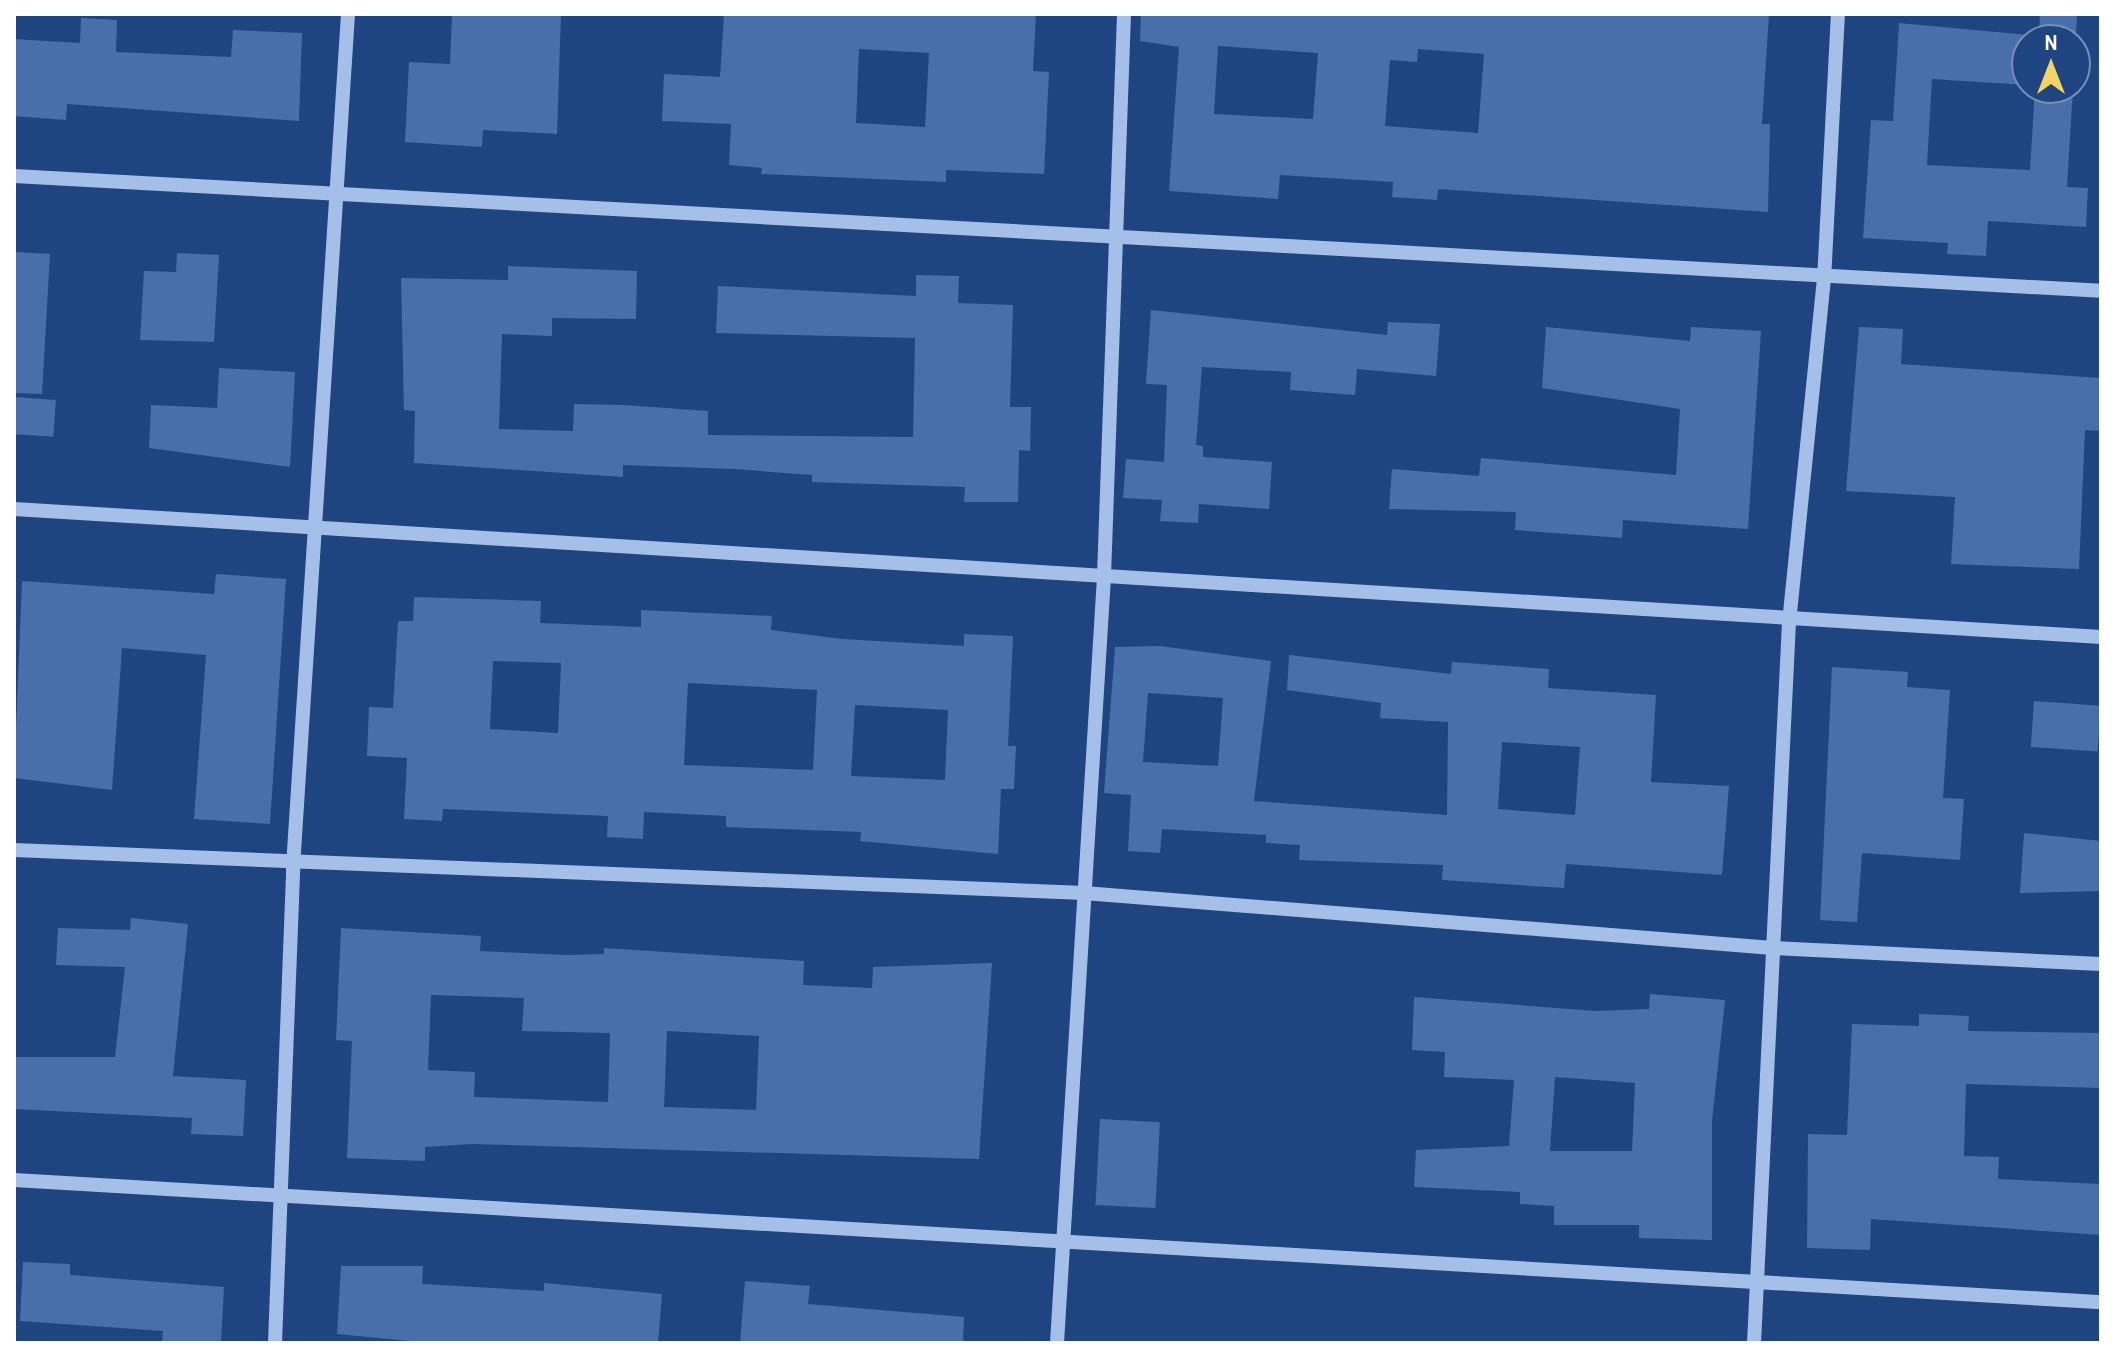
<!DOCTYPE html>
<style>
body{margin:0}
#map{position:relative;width:2115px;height:1357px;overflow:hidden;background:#1f4581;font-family:"Archivo Narrow",sans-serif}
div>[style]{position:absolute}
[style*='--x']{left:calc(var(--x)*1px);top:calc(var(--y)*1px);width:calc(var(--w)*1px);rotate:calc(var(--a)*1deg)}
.building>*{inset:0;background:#486faa;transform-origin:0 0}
.minor>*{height:14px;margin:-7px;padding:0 7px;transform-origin:7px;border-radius:7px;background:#a4c0e8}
span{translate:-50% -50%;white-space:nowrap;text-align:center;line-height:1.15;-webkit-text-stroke:6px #1f4581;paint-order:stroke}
.frame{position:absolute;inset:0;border:16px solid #fff;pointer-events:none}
.north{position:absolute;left:2011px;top:24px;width:80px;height:80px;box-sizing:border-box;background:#1f4581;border:2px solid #798fb3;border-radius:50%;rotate:0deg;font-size:22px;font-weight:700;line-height:32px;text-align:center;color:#fff}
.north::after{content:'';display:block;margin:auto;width:28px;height:36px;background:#f6d364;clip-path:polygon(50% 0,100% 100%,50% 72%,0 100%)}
</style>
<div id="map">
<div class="building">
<i style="clip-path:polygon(452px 14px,561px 14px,557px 134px,483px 130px,482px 147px,405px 142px,409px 62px,450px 64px)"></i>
<i style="clip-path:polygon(evenodd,724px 14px,1036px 14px,1033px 71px,1049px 72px,1044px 174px,946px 170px,946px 182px,761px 174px,762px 168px,729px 165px,731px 124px,662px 121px,664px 74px,720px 77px,724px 14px,859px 49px,929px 53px,925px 127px,856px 123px,859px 49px)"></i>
<i style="clip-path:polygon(evenodd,1141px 14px,1769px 14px,1762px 124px,1770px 124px,1768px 212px,1438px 189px,1437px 200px,1392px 197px,1393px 182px,1280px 175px,1278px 199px,1169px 191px,1179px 47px,1140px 41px,1141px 14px,1218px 46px,1318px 53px,1313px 119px,1214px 114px,1218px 46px,1141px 14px,1418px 49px,1484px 54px,1478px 133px,1385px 126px,1390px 60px,1417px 62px,1418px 49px)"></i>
<i style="clip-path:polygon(2040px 14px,2077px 16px,2075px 50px,2075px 40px,2027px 40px,2027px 85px,1932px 79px,1927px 165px,2030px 170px,2035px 88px,2073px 88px,2067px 187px,2088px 188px,2086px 227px,1988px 221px,1986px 256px,1947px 254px,1948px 243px,1863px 238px,1871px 120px,1893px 121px,1899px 23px,2039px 36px)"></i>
<i style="clip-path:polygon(81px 18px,117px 20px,116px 52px,231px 57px,233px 30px,302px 33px,299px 121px,67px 104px,66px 120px,14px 116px,14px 39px,80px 43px)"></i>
<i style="clip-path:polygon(14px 252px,50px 254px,42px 394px,14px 393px)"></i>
<i style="clip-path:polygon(177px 253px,219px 255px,214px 342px,140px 340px,144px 271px,176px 272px)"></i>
<i style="clip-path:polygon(508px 266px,637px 271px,636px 319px,552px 318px,552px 336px,502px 334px,499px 429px,573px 431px,574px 404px,624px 405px,708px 411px,708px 435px,913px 437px,915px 338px,716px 333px,718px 286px,916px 296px,916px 275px,959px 276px,958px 303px,1013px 305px,1010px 407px,1031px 407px,1030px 451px,1019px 450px,1018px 502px,964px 502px,965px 487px,812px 482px,812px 475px,734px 469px,623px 465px,623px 477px,414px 463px,415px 411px,404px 410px,401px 278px,508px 280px)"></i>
<i style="clip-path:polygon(1151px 310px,1387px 335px,1388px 322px,1440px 324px,1436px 376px,1357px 369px,1355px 395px,1290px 390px,1291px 372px,1202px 367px,1196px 445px,1203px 446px,1203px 457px,1272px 462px,1269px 509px,1199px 504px,1198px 523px,1160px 521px,1162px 500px,1123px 498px,1126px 459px,1164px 462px,1167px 385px,1146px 384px)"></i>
<i style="clip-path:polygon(1546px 327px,1690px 341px,1691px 327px,1761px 331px,1748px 529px,1623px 520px,1622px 538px,1515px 530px,1516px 512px,1389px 509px,1392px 469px,1479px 476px,1481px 458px,1676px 475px,1680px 409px,1542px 388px)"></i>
<i style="clip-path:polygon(1859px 327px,1903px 329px,1901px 364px,2101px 378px,2101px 431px,2085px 430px,2079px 569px,1951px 564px,1955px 497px,1846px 491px)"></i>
<i style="clip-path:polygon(219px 368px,295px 372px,290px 467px,149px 448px,151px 405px,217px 408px)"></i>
<i style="left:14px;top:397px;width:42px;height:37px;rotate:4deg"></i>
<i style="clip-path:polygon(216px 574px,286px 579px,270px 824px,194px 819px,206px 655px,122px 648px,112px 790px,14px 778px,22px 581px,214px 594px)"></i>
<i style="clip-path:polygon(evenodd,414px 597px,541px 601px,540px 623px,641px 627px,641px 610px,772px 616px,771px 630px,842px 639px,964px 646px,964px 634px,1013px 636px,1008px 746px,1016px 746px,1014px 789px,1001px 789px,998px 854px,860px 841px,861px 832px,726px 827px,726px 816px,644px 812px,643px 839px,607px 837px,608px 816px,443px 809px,442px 821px,404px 819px,407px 758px,367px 756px,369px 707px,393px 708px,398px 621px,413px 621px,414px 597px,493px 661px,561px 663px,558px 733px,490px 729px,493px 661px,414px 597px,688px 683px,817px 690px,813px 770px,684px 765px,688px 683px,414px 597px,855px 705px,948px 710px,945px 780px,851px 776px,855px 705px)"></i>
<i style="clip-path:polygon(evenodd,1160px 646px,1271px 661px,1254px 801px,1447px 815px,1448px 722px,1380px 718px,1381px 703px,1287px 690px,1289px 655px,1451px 674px,1452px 662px,1549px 669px,1548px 688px,1656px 695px,1651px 782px,1729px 786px,1722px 875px,1566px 864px,1564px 888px,1442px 880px,1443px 865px,1299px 860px,1300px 845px,1266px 843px,1266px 835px,1162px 829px,1160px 853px,1128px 851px,1131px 795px,1104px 793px,1115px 647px,1160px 646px,1148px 693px,1223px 698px,1218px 766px,1143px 762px,1148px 693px,1160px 646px,1502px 742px,1580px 747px,1575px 815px,1498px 809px,1502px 742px)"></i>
<i style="clip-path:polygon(1832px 667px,1908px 672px,1907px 687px,1950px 690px,1943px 798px,1964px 799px,1960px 860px,1862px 853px,1857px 922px,1820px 920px)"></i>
<i style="left:2034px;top:701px;width:67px;height:46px;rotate:4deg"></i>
<i style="clip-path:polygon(2024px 833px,2101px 841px,2101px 891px,2020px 893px)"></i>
<i style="clip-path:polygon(131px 918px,188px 924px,173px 1076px,246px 1080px,243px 1136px,191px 1134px,192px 1118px,14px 1109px,14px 1057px,115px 1057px,125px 967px,56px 965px,58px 928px,130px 930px)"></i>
<i style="clip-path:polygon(evenodd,341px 928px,481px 936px,480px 951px,565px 955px,604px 954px,604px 948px,804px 961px,803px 985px,872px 988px,873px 967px,992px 963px,979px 1159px,472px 1144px,425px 1147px,425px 1161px,347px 1158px,352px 1041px,336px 1040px,341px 928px,431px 995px,524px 998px,522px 1031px,610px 1033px,608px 1102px,474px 1097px,475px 1072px,428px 1070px,431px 995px,341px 928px,667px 1031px,759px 1036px,756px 1110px,664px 1107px,667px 1031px)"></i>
<i style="clip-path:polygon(evenodd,1650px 994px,1725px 1000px,1712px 1121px,1712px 1240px,1639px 1238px,1639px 1225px,1554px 1225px,1554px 1206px,1520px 1204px,1520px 1192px,1414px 1187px,1416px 1150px,1509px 1146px,1514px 1080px,1444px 1077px,1445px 1052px,1412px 1050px,1414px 997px,1596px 1011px,1649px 1009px,1650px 994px,1555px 1077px,1635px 1083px,1632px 1151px,1550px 1151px,1555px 1077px)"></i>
<i style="clip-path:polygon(1919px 1014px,1969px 1016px,1968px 1031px,2101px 1033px,2101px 1088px,1966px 1084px,1964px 1156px,1999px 1157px,1998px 1179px,2101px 1184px,2101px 1235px,1871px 1219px,1870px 1250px,1807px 1248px,1808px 1134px,1847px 1135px,1852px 1024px,1919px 1026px)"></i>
<i style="left:1100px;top:1119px;width:60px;height:86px;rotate:3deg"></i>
<i style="clip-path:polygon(23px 1262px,70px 1264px,70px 1275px,224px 1287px,221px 1343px,162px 1343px,163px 1331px,20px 1321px)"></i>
<i style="clip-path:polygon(341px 1266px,423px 1266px,422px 1284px,544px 1291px,544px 1283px,662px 1294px,658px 1343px,430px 1343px,337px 1334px)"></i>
<i style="clip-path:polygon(745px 1281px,810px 1286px,808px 1304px,964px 1317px,963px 1343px,740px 1343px)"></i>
</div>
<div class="minor">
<i style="--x:14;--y:176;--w:2090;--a:3.15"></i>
<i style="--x:14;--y:509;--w:2091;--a:3.51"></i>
<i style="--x:14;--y:850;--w:1071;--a:2.3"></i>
<i style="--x:1084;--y:893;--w:691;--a:4.56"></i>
<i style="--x:1773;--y:948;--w:328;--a:2.8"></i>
<i style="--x:14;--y:1180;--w:2091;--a:3.35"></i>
<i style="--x:275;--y:1343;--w:476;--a:-87.8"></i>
<i style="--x:293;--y:867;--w:855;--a:-86.31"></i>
<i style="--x:1057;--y:1343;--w:768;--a:-86.49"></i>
<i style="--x:1104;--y:576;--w:562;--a:-87.96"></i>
<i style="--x:1754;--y:1343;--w:721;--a:-87.22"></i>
<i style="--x:1789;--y:623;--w:345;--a:-84.2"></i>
<i style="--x:1824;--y:280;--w:266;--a:-87"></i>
</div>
<div class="frame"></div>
<div class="north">N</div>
</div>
